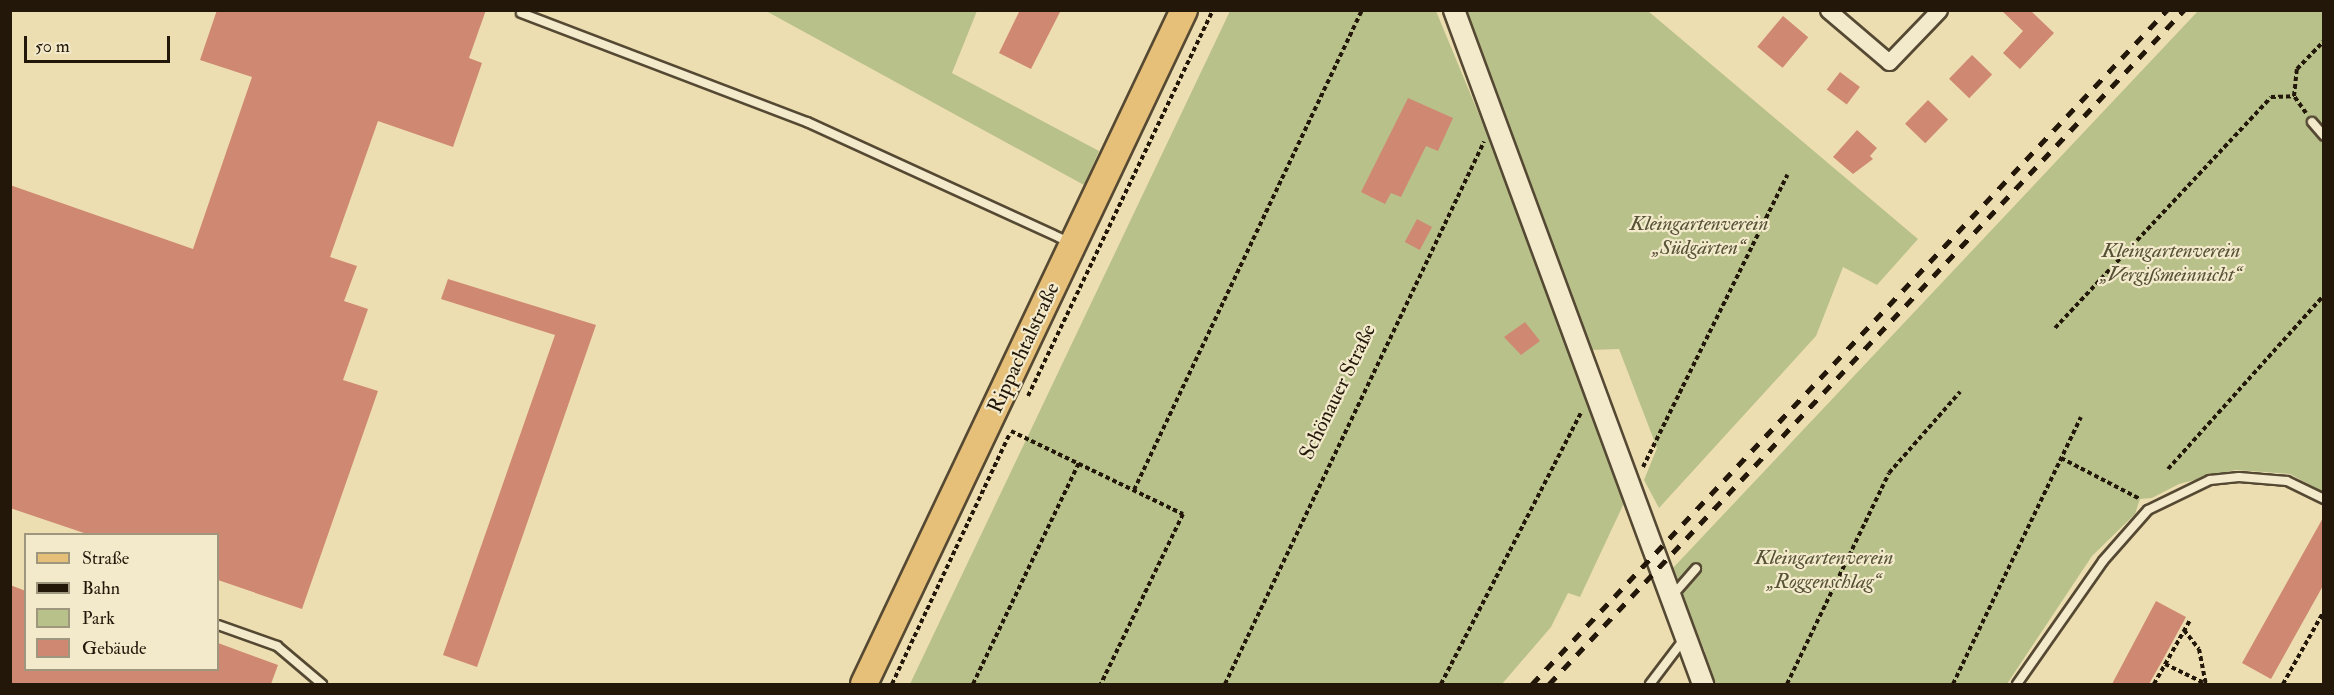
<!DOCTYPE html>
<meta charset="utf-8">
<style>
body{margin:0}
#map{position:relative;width:2334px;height:695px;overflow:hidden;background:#eddeb1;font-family:"IM FELL Double Pica",serif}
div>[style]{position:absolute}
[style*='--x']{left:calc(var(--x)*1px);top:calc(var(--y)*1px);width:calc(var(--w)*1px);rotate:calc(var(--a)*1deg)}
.green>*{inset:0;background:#b9c18b}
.building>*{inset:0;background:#cf8872;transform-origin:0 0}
.path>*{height:4px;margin-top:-2px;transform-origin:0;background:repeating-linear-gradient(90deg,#221709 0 4.5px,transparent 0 7.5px)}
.roads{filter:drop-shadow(2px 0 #554933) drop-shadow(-2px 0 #554933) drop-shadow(0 2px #554933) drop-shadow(0 -2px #554933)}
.service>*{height:8px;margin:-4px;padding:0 4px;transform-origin:4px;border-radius:4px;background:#f3eacc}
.minor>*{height:15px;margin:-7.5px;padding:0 7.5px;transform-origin:7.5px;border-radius:7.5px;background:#f3eacc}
.tertiary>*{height:20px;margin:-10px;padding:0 10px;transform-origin:10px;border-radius:10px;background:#f3eacc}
.primary>*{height:26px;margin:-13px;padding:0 13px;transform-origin:13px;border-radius:13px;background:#e6bf78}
.rail>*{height:4.5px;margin-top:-2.25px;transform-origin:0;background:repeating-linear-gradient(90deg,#221709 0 10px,transparent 0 20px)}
span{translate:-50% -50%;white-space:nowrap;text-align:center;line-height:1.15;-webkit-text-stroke:4.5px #f3eacc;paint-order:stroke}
.park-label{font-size:21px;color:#575236;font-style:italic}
.street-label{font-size:21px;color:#221709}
.frame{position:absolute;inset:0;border:12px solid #221709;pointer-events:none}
.legend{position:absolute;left:24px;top:533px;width:195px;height:138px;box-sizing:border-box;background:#f3eacc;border:2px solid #9f967e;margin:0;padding:8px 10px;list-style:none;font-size:18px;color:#221709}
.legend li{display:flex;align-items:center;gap:12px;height:30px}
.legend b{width:30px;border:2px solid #9f967e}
.scale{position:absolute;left:24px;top:36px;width:146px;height:27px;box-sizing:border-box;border:3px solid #221709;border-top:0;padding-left:8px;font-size:18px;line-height:21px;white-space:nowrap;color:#221709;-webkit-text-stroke:4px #f3eacc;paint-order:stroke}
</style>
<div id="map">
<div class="green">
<i style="clip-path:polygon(766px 11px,977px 11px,952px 73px,1099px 151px,1084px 185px)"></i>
<i style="clip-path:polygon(1230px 11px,1436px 11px,1490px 141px,1625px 501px,1580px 597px,1568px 593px,1551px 627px,1502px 684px,910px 684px)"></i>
<i style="clip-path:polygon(1465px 11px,1648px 11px,1918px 239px,1877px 285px,1843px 267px,1816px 336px,1659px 508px,1644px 480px,1657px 448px,1619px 349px,1591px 350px)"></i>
<i style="clip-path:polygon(2198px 11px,2323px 11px,2323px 492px,2290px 474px,2235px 470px,2179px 484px,2152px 498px,2140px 499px,2135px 514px,2092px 556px,2007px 684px,1699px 684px,1705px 652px,1672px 569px)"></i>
</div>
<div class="building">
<i style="clip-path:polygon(217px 10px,486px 10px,469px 58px,482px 63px,453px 147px,378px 121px,330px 257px,357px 266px,344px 301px,368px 309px,343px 380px,378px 391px,302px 609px,218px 580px,218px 534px,87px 534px,10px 508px,10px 185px,193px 249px,252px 77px,200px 60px)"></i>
<i style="clip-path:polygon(1020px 10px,1061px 10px,1031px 69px,999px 53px)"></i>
<i style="clip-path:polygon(2001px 10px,2030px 10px,2054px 33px,2020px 69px,2003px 53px,2023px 31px)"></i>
<i style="left:1783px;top:16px;width:33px;height:40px;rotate:40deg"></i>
<i style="left:1972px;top:55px;width:28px;height:33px;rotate:44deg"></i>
<i style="left:1840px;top:72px;width:25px;height:22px;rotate:37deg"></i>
<i style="clip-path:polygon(1408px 98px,1453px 118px,1438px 151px,1426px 146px,1401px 197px,1391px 193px,1385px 204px,1361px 192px)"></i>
<i style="left:1928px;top:100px;width:28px;height:33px;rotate:44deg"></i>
<i style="clip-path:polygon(1857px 130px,1877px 148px,1870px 156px,1873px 159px,1853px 174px,1833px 157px)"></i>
<i style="left:1417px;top:219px;width:17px;height:26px;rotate:28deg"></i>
<i style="clip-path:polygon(448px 279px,596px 325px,477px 667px,443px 655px,555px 335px,441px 299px)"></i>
<i style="clip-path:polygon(1525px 322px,1540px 341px,1521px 355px,1504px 337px)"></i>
<i style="clip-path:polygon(2324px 516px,2324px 584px,2271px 679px,2242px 663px)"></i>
<i style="clip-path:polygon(10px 585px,26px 591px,26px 669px,218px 669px,218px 643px,278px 665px,271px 684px,10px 684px)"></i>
<i style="clip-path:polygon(2156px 601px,2186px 617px,2161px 663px,2149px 684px,2112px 684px)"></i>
</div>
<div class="path">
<i style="--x:2306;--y:113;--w:21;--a:-125"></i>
<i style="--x:2294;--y:96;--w:27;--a:-84"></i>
<i style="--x:2297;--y:69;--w:39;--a:-46"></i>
<i style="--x:2055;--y:328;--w:316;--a:-46.9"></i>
<i style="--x:2271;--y:97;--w:23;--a:-2"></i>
<i style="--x:1028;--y:396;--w:428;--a:-64.4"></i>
<i style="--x:1011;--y:431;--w:191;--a:25.8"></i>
<i style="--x:1183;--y:514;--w:189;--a:115.8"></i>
<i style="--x:2061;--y:458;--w:89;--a:27.4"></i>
<i style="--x:1643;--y:467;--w:326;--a:-63.7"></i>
<i style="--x:2168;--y:469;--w:234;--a:-48.1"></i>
<i style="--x:1134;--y:490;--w:531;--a:-64.59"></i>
<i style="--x:2184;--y:630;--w:24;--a:52"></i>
<i style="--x:2199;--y:649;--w:36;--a:79"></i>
<i style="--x:2165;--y:664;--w:46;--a:26"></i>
<i style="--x:892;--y:684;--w:275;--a:-64.8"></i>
<i style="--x:973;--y:684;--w:245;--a:-64.4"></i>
<i style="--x:1225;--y:684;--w:601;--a:-64.46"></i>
<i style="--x:1441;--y:684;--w:307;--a:-62.7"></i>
<i style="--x:1787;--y:684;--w:234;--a:-64.2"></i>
<i style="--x:1889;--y:473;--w:108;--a:-48.8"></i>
<i style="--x:1953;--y:684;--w:296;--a:-64.4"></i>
<i style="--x:2154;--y:684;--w:73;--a:-60.6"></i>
<i style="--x:2283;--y:684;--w:84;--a:-60.7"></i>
</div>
<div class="roads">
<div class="service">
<i style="--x:521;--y:13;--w:306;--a:20.9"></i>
<i style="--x:807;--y:122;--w:288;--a:24.6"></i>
<i style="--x:2312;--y:122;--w:18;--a:49"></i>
<i style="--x:1673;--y:595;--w:35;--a:-49"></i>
<i style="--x:218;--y:625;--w:63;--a:19.6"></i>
<i style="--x:277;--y:646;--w:59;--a:40.2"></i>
<i style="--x:1650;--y:684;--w:56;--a:-52.9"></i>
<i style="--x:2017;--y:684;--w:150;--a:-55"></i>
<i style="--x:2103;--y:561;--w:68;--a:-48.6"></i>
<i style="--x:2148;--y:510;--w:69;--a:-25.8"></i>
<i style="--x:2210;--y:480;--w:29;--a:-6"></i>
<i style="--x:2239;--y:477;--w:48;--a:4.8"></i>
<i style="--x:2287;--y:481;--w:41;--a:25.9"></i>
</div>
<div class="minor">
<i style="--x:1828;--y:10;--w:80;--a:40.4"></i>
<i style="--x:1889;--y:62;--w:72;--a:-46.1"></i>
</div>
<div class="tertiary">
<i style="--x:1454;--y:10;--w:719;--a:69.72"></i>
</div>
<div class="primary">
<i style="--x:864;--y:684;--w:746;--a:-64.6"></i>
</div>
</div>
<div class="rail">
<i style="--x:1532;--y:684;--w:926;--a:-46.71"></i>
<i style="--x:1549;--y:684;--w:926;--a:-46.71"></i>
</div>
<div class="park-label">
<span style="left:1699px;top:236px">Kleingartenverein<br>„Südgärten“</span>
<span style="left:2171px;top:263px">Kleingartenverein<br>„Vergißmeinnicht“</span>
<span style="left:1824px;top:570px">Kleingartenverein<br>„Roggenschlag“</span>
</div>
<div class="street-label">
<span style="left:1024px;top:348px;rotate:-65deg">Rippachtalstraße</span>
<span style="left:1338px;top:392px;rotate:-64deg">Schönauer Straße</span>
</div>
<div class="frame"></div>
<ul class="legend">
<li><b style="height:8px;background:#e6bf78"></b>Straße</li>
<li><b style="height:8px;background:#221709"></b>Bahn</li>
<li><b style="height:16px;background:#b9c18b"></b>Park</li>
<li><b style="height:16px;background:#cf8872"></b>Gebäude</li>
</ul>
<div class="scale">50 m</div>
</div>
